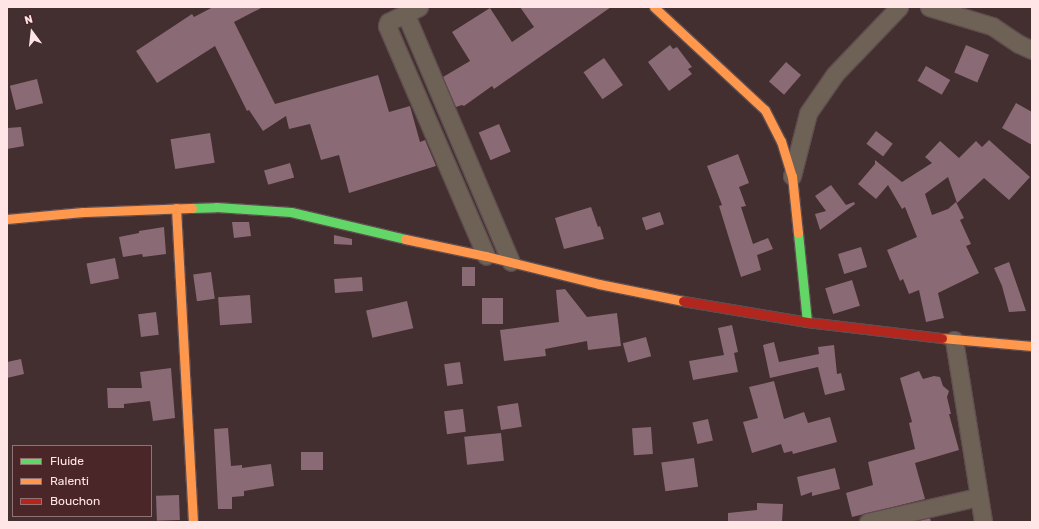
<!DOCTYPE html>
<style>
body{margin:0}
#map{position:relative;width:1039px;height:529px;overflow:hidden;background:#432e30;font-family:Rubik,sans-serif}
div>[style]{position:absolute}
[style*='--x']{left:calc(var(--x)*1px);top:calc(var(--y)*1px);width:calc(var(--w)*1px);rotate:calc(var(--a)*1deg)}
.building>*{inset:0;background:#8a6a75;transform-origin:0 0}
.roads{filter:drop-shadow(1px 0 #5f4d4f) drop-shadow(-1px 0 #5f4d4f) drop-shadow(0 1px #5f4d4f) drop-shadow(0 -1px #5f4d4f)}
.street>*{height:17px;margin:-8.5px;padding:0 8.5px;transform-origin:8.5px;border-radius:8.5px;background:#6e6256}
.fast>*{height:9px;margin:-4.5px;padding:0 4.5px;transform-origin:4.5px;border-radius:4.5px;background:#63d668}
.slow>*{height:9px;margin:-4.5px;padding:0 4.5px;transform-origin:4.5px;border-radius:4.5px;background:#ff974d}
.jam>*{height:9px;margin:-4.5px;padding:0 4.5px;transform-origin:4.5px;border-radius:4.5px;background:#b3261e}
span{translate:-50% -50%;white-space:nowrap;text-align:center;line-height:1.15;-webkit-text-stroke:4px #4b2629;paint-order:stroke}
.frame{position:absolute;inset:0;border:8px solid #ffe5e6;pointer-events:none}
.legend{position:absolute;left:12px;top:445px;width:140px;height:72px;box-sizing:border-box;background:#4b2629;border:1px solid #937275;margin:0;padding:5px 7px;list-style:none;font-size:12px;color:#ffe5e6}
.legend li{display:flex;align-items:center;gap:8px;height:20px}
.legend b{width:20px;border:1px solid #937275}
.north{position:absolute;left:12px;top:12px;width:40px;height:40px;-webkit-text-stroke:3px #4b2629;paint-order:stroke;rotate:345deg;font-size:11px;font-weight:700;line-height:16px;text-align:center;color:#ffe5e6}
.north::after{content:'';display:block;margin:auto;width:14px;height:18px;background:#ffe5e6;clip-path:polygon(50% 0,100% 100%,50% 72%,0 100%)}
</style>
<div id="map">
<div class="building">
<i style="clip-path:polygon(213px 7px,263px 7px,234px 22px,275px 104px,378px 75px,389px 112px,410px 106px,420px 142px,425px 140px,436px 166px,349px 193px,339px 155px,321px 160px,310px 124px,289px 129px,286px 116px,263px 131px,249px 110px,247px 111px,215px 46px,157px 83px,136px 51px,192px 14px,194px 17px)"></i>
<i style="clip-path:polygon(520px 7px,611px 7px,494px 89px,492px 86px,464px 106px,462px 105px,456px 107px,443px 77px,470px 61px,452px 32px,490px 8px,512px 42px,534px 27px)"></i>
<i style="clip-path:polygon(670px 45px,673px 49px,677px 47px,692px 67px,688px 69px,692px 74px,669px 91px,648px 62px)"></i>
<i style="left:966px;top:45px;width:25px;height:30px;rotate:23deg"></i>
<i style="left:604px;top:58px;width:33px;height:25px;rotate:55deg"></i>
<i style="left:786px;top:62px;width:20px;height:26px;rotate:41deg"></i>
<i style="left:926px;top:66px;width:28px;height:17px;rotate:30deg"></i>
<i style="left:37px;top:79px;width:25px;height:28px;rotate:76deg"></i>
<i style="clip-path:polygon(1016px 103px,1032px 112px,1032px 145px,1002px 128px)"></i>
<i style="left:499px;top:124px;width:30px;height:22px;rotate:67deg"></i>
<i style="clip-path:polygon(21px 127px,24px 146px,7px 149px,7px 128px)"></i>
<i style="left:876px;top:131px;width:21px;height:16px;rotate:37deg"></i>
<i style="left:210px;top:133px;width:30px;height:40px;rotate:81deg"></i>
<i style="clip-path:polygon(989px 140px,1030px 177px,1009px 200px,984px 178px,957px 203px,948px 177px,925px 194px,932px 215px,948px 209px,956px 202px,964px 218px,960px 220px,971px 244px,966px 246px,979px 273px,938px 293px,944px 318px,926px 322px,919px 290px,909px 294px,903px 279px,900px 281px,887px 250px,917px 237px,905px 207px,902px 209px,888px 185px,876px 199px,858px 184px,875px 164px,875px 160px,902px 182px,932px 163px,925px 157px,940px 141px,959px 158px,976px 141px,982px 147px)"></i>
<i style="clip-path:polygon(738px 154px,749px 183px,739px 187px,746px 206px,741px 207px,753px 244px,768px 238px,773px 249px,757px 255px,761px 270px,741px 277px,719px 206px,722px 205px,707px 166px)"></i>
<i style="left:290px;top:163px;width:15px;height:27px;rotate:74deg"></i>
<i style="clip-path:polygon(831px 185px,846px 205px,854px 202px,855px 204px,820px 230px,815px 214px,826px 211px,815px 196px)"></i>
<i style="clip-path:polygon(591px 207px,598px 227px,600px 226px,604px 239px,564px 249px,555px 218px)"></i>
<i style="left:660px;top:212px;width:13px;height:19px;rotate:72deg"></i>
<i style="clip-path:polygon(232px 222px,249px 222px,251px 236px,234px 238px)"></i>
<i style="clip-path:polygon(164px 227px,166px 254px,143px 257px,142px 254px,123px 257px,119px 237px,139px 233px,139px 231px)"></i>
<i style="clip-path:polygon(334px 235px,352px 239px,352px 245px,334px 244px)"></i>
<i style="left:861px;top:247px;width:21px;height:24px;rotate:73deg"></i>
<i style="left:115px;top:258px;width:21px;height:29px;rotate:79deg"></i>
<i style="clip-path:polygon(1009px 262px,1026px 311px,1009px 312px,1002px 286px,994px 268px)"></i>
<i style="left:462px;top:267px;width:13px;height:19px"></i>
<i style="left:211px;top:272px;width:27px;height:18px;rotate:82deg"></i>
<i style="left:362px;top:277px;width:14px;height:28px;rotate:86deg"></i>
<i style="left:852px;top:280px;width:27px;height:28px;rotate:73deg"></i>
<i style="clip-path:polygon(565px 289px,587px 317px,617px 313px,621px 346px,588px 350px,587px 341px,545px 349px,546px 356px,504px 361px,500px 330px,559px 322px,556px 290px)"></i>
<i style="left:250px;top:295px;width:28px;height:32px;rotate:86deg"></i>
<i style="left:482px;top:298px;width:21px;height:26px"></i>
<i style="left:407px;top:301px;width:28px;height:42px;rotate:77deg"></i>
<i style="left:156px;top:312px;width:23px;height:18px;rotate:83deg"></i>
<i style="clip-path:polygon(732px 325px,738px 352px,734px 353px,738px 372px,693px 380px,689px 361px,724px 355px,718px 328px)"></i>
<i style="left:646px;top:337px;width:20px;height:24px;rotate:75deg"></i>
<i style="clip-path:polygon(774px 342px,779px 362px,819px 354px,818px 347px,834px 345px,837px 374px,841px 373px,845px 390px,825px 395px,818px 367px,770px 378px,763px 345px)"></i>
<i style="clip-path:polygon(21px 359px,24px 374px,7px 378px,7px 362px)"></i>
<i style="left:460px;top:362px;width:22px;height:16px;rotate:82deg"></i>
<i style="clip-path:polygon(171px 368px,175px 418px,153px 421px,150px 401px,124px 404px,124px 408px,108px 408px,107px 388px,142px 388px,140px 372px)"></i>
<i style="clip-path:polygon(919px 371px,923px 379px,934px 376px,940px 377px,943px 386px,949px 391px,947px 397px,951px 414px,949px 414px,959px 450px,915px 463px,925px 499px,852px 517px,846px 493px,873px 485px,868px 462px,915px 449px,909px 423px,912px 422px,900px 378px)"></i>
<i style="clip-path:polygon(774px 381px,784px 419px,804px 412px,808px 423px,830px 417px,837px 442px,793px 454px,792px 451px,784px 453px,781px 444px,752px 453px,743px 422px,758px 418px,749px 387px)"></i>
<i style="left:518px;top:403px;width:24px;height:21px;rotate:81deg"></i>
<i style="left:463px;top:409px;width:23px;height:19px;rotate:83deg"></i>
<i style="left:708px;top:419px;width:22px;height:16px;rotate:77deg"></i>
<i style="left:651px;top:427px;width:27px;height:19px;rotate:86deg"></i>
<i style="clip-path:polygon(228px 428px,231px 466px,242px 465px,242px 468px,271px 464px,274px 486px,244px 491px,244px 496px,232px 497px,232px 509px,218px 509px,214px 429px)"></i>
<i style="left:501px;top:433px;width:28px;height:37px;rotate:84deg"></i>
<i style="left:301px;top:452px;width:22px;height:18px"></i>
<i style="left:694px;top:458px;width:29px;height:33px;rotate:82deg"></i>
<i style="clip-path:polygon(835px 468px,840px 489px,812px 496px,812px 492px,801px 496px,797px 477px)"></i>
<i style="left:179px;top:495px;width:25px;height:23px;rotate:88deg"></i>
<i style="clip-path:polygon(757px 503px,783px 504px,782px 522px,728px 522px,728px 513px,757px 510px)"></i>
<i style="clip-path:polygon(930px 518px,931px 522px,917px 522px,916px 521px)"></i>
</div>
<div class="roads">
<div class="street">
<i style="--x:419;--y:7;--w:34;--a:154"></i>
<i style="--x:388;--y:22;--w:4;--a:104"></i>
<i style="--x:387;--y:26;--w:250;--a:66.7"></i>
<i style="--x:929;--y:7;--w:66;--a:16.8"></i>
<i style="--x:992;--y:26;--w:32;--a:34"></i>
<i style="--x:1019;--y:44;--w:14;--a:25"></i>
<i style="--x:406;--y:15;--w:268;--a:67"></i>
<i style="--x:792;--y:176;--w:65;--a:-75.7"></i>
<i style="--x:808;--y:113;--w:47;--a:-55.3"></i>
<i style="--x:835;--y:74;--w:93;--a:-46.3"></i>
<i style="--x:954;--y:340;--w:184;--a:80.9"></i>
<i style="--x:868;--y:522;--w:113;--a:-12.8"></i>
</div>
<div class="fast">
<i style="--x:192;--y:208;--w:24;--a:-2"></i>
<i style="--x:216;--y:207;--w:75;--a:3.8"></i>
<i style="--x:291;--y:212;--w:117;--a:13.3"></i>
<i style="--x:798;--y:233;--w:89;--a:84.2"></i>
</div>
<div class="slow">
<i style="--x:654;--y:7;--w:151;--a:42.9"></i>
<i style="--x:765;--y:110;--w:35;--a:63"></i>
<i style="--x:781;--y:141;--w:37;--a:73"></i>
<i style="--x:792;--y:176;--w:57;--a:84"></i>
<i style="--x:176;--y:208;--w:314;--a:86.9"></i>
<i style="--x:7;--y:219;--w:76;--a:-5.3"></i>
<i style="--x:83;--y:212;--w:109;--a:-2.1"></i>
<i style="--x:405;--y:239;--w:83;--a:11.9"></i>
<i style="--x:486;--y:256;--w:116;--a:13.9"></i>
<i style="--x:599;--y:284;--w:86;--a:11.4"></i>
<i style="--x:942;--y:338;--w:90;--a:5.1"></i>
</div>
<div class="jam">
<i style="--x:683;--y:301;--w:126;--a:9.6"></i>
<i style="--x:807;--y:322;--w:136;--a:6.8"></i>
</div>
</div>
<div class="frame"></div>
<ul class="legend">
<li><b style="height:5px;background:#63d668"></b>Fluide</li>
<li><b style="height:5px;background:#ff974d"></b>Ralenti</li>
<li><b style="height:5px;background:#b3261e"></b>Bouchon</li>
</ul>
<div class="north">N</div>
</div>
